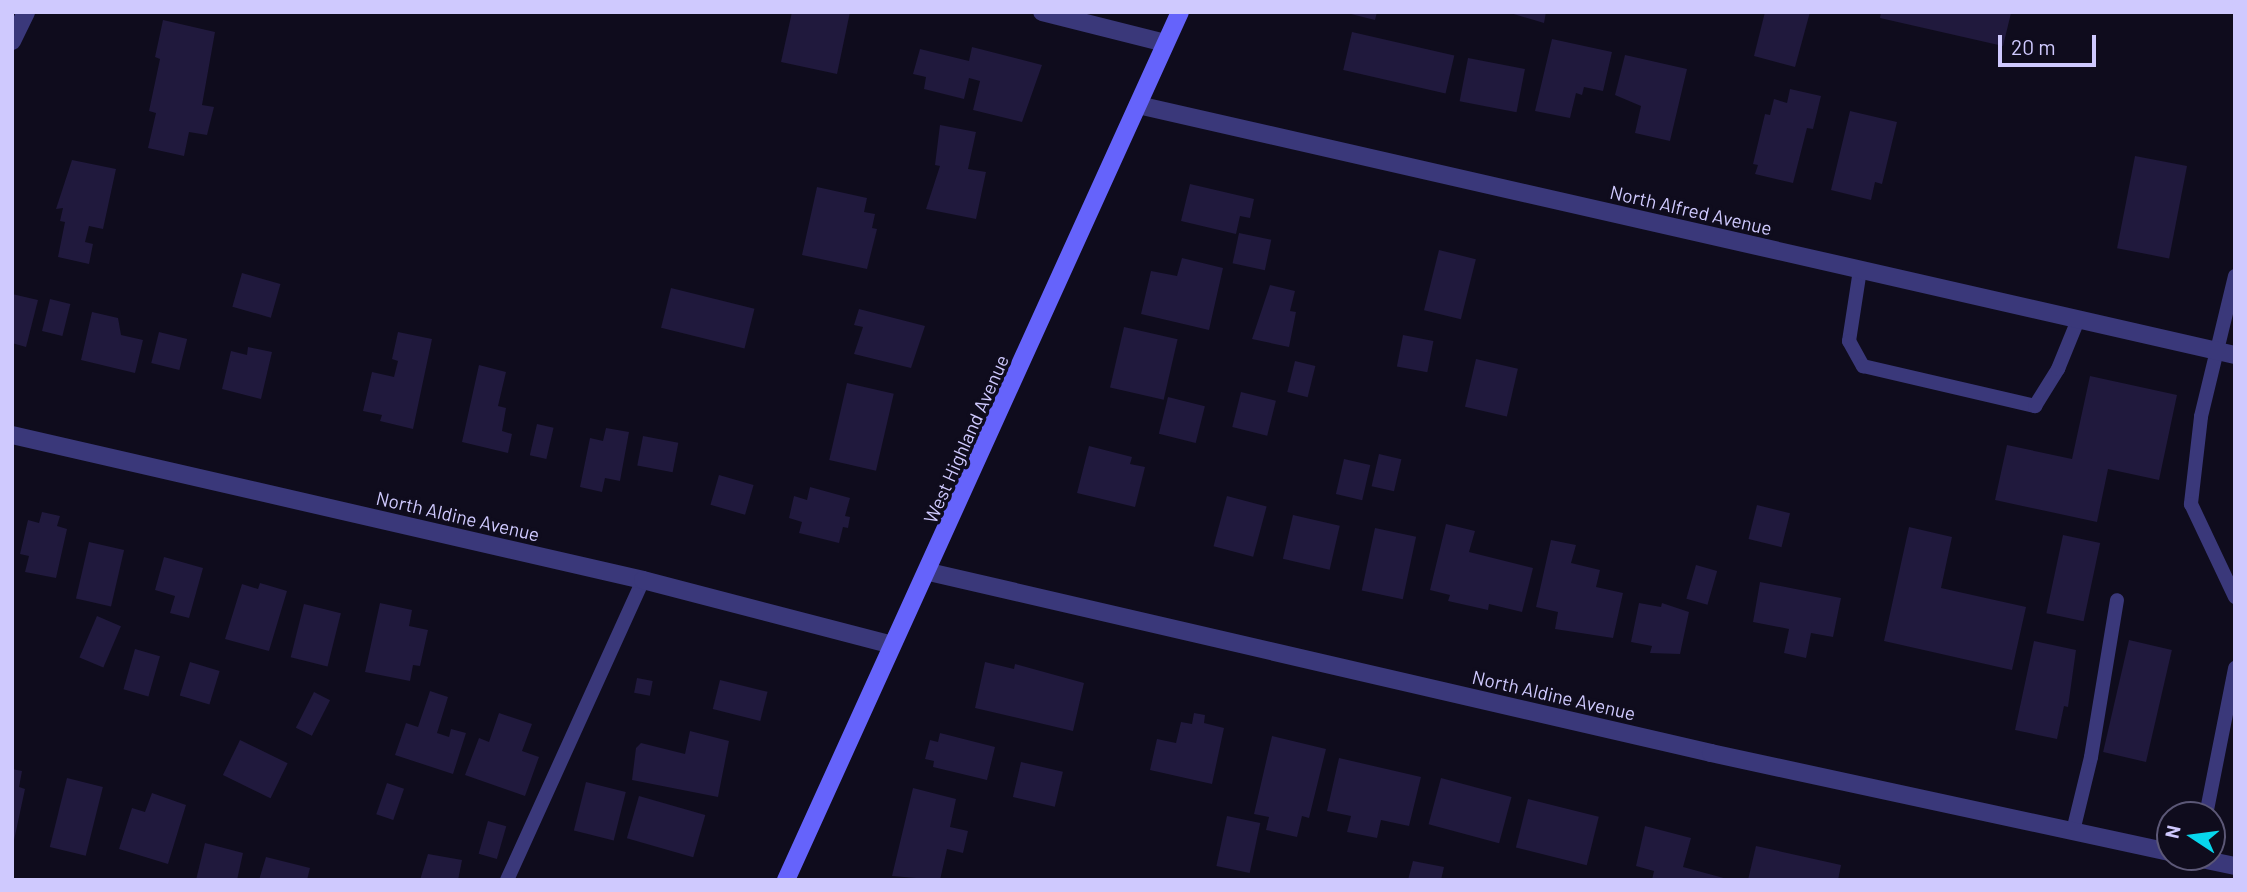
<!DOCTYPE html>
<style>
body{margin:0}
#map{position:relative;width:2247px;height:892px;overflow:hidden;background:#0f0c1d;font-family:Barlow,sans-serif}
div>[style]{position:absolute}
[style*='--x']{left:calc(var(--x)*1px);top:calc(var(--y)*1px);width:calc(var(--w)*1px);rotate:calc(var(--a)*1deg)}
.building>*{inset:0;background:#20193d;transform-origin:0 0}
.service>*{height:14px;margin:-7px;padding:0 7px;transform-origin:7px;border-radius:7px;background:#3a387a}
.minor>*{height:18px;margin:-9px;padding:0 9px;transform-origin:9px;border-radius:9px;background:#3a387a}
.secondary>*{height:18px;margin:-9px;padding:0 9px;transform-origin:9px;border-radius:9px;background:#6563fb}
span{translate:-50% -50%;white-space:nowrap;text-align:center;line-height:1.15;-webkit-text-stroke:7px #0f0c1d;paint-order:stroke}
.street-label{font-size:19px;color:#cfc9fe}
.frame{position:absolute;inset:0;border:14px solid #cfc9fe;pointer-events:none}
.north{position:absolute;left:2156px;top:801px;width:70px;height:70px;box-sizing:border-box;background:#0f0c1d;border:2px solid #5c5877;border-radius:50%;rotate:283deg;font-size:19px;font-weight:700;line-height:28px;text-align:center;color:#cfc9fe}
.north::after{content:'';display:block;margin:auto;width:24px;height:32px;background:#07d7ec;clip-path:polygon(50% 0,100% 100%,50% 72%,0 100%)}
.scale{position:absolute;left:1998px;top:35px;width:98px;height:32px;box-sizing:border-box;border:4px solid #cfc9fe;border-top:0;padding-left:9px;font-size:21px;line-height:24px;white-space:nowrap;color:#cfc9fe;-webkit-text-stroke:5px #0f0c1d;paint-order:stroke}
</style>
<div id="map">
<div class="building">
<i style="clip-path:polygon(792px 12px,850px 12px,837px 74px,781px 62px)"></i>
<i style="clip-path:polygon(1343px 12px,1377px 12px,1375px 20px)"></i>
<i style="clip-path:polygon(1507px 12px,1546px 12px,1544px 23px)"></i>
<i style="clip-path:polygon(1765px 12px,1810px 12px,1795px 67px,1754px 56px)"></i>
<i style="clip-path:polygon(1881px 12px,2008px 12px,2011px 13px,2003px 46px,1880px 18px)"></i>
<i style="clip-path:polygon(163px 20px,215px 32px,202px 105px,214px 107px,207px 135px,189px 132px,184px 156px,148px 148px,156px 113px,149px 111px,160px 59px,155px 57px)"></i>
<i style="left:1352px;top:32px;width:105px;height:39px;rotate:13deg"></i>
<i style="clip-path:polygon(1552px 39px,1612px 52px,1603px 91px,1584px 87px,1582px 95px,1576px 93px,1570px 118px,1535px 111px)"></i>
<i style="clip-path:polygon(972px 47px,1042px 65px,1022px 122px,973px 110px,980px 81px,969px 78px,964px 99px,924px 89px,926px 77px,913px 74px,920px 49px,969px 61px)"></i>
<i style="clip-path:polygon(1625px 55px,1687px 69px,1670px 141px,1635px 133px,1641px 106px,1615px 95px)"></i>
<i style="left:1468px;top:58px;width:58px;height:44px;rotate:11deg"></i>
<i style="clip-path:polygon(1790px 89px,1821px 96px,1813px 129px,1807px 128px,1793px 183px,1755px 174px,1758px 165px,1753px 164px,1765px 114px,1770px 115px,1774px 99px,1787px 103px)"></i>
<i style="clip-path:polygon(1850px 111px,1897px 122px,1882px 184px,1875px 182px,1871px 200px,1831px 190px)"></i>
<i style="clip-path:polygon(940px 125px,976px 132px,968px 169px,986px 172px,976px 219px,926px 209px,940px 166px,935px 165px)"></i>
<i style="left:2135px;top:156px;width:53px;height:94px;rotate:11deg"></i>
<i style="clip-path:polygon(72px 160px,116px 169px,103px 229px,89px 226px,85px 242px,93px 244px,89px 264px,58px 257px,65px 222px,60px 221px,63px 208px,56px 209px)"></i>
<i style="clip-path:polygon(1190px 184px,1254px 199px,1250px 218px,1240px 216px,1236px 234px,1181px 221px)"></i>
<i style="clip-path:polygon(817px 187px,867px 198px,864px 212px,875px 214px,872px 228px,877px 229px,867px 269px,802px 255px)"></i>
<i style="left:1239px;top:233px;width:33px;height:31px;rotate:12deg"></i>
<i style="left:1439px;top:250px;width:38px;height:62px;rotate:14deg"></i>
<i style="clip-path:polygon(1182px 258px,1223px 268px,1209px 330px,1141px 314px,1151px 271px,1177px 276px)"></i>
<i style="left:242px;top:273px;width:40px;height:35px;rotate:16deg"></i>
<i style="clip-path:polygon(1270px 285px,1295px 291px,1290px 311px,1296px 312px,1289px 347px,1252px 339px)"></i>
<i style="left:671px;top:288px;width:86px;height:41px;rotate:14deg"></i>
<i style="clip-path:polygon(12px 294px,38px 300px,26px 347px,12px 343px)"></i>
<i style="left:50px;top:299px;width:21px;height:33px;rotate:14deg"></i>
<i style="clip-path:polygon(859px 309px,925px 326px,911px 368px,854px 354px,863px 327px,854px 325px)"></i>
<i style="clip-path:polygon(92px 312px,118px 318px,121px 335px,143px 340px,135px 373px,81px 360px)"></i>
<i style="left:1124px;top:327px;width:55px;height:62px;rotate:13deg"></i>
<i style="left:159px;top:332px;width:29px;height:32px;rotate:14deg"></i>
<i style="clip-path:polygon(398px 332px,432px 339px,413px 429px,380px 421px,382px 415px,363px 411px,372px 372px,394px 377px,398px 361px,392px 359px)"></i>
<i style="left:1403px;top:335px;width:31px;height:32px;rotate:11deg"></i>
<i style="clip-path:polygon(248px 347px,272px 352px,261px 399px,222px 389px,231px 351px,247px 355px)"></i>
<i style="left:1476px;top:359px;width:43px;height:49px;rotate:13deg"></i>
<i style="left:1295px;top:361px;width:21px;height:32px;rotate:14deg"></i>
<i style="clip-path:polygon(479px 365px,506px 372px,498px 406px,506px 408px,502px 431px,512px 434px,508px 453px,462px 442px)"></i>
<i style="clip-path:polygon(2090px 376px,2177px 395px,2159px 480px,2108px 469px,2097px 522px,1995px 500px,2007px 445px,2072px 459px)"></i>
<i style="left:847px;top:383px;width:48px;height:79px;rotate:13deg"></i>
<i style="left:1241px;top:392px;width:36px;height:36px;rotate:14deg"></i>
<i style="left:1168px;top:397px;width:38px;height:38px;rotate:14deg"></i>
<i style="left:537px;top:424px;width:17px;height:32px;rotate:13deg"></i>
<i style="clip-path:polygon(606px 428px,629px 432px,620px 481px,605px 478px,602px 492px,580px 487px,590px 438px,603px 441px)"></i>
<i style="left:643px;top:436px;width:36px;height:30px;rotate:11deg"></i>
<i style="clip-path:polygon(1089px 446px,1132px 457px,1130px 464px,1145px 467px,1135px 507px,1077px 493px)"></i>
<i style="left:1379px;top:454px;width:23px;height:33px;rotate:13deg"></i>
<i style="left:1344px;top:459px;width:27px;height:36px;rotate:13deg"></i>
<i style="left:719px;top:475px;width:36px;height:31px;rotate:16deg"></i>
<i style="clip-path:polygon(810px 487px,850px 498px,845px 516px,850px 517px,848px 528px,843px 527px,839px 543px,799px 533px,802px 522px,789px 518px,794px 496px,807px 500px)"></i>
<i style="left:1227px;top:496px;width:41px;height:52px;rotate:15deg"></i>
<i style="left:1757px;top:505px;width:34px;height:35px;rotate:14deg"></i>
<i style="clip-path:polygon(42px 512px,60px 516px,57px 526px,67px 529px,56px 578px,25px 572px,29px 556px,20px 554px,28px 520px,39px 523px)"></i>
<i style="left:1293px;top:515px;width:48px;height:45px;rotate:13deg"></i>
<i style="clip-path:polygon(1446px 524px,1475px 531px,1469px 552px,1533px 568px,1522px 612px,1489px 604px,1488px 610px,1448px 601px,1450px 595px,1430px 590px)"></i>
<i style="clip-path:polygon(1909px 527px,1952px 537px,1941px 588px,2026px 607px,2012px 670px,1884px 641px)"></i>
<i style="left:1375px;top:528px;width:42px;height:64px;rotate:12deg"></i>
<i style="left:2063px;top:535px;width:38px;height:80px;rotate:12deg"></i>
<i style="clip-path:polygon(1551px 540px,1576px 545px,1571px 563px,1600px 570px,1596px 587px,1623px 593px,1613px 638px,1555px 629px,1558px 612px,1536px 607px)"></i>
<i style="left:89px;top:542px;width:36px;height:58px;rotate:13deg"></i>
<i style="clip-path:polygon(164px 557px,203px 568px,189px 618px,170px 613px,175px 596px,155px 590px)"></i>
<i style="left:1696px;top:565px;width:22px;height:35px;rotate:16deg"></i>
<i style="clip-path:polygon(1760px 582px,1841px 598px,1833px 637px,1811px 633px,1806px 658px,1784px 653px,1789px 629px,1753px 622px)"></i>
<i style="clip-path:polygon(260px 583px,287px 591px,269px 651px,225px 639px,242px 584px,258px 589px)"></i>
<i style="clip-path:polygon(380px 603px,412px 610px,409px 626px,428px 630px,420px 666px,413px 665px,410px 681px,365px 672px)"></i>
<i style="clip-path:polygon(1639px 603px,1661px 607px,1662px 603px,1689px 612px,1680px 654px,1650px 653px,1652px 646px,1631px 642px)"></i>
<i style="left:304px;top:604px;width:38px;height:55px;rotate:14deg"></i>
<i style="left:97px;top:616px;width:26px;height:45px;rotate:23deg"></i>
<i style="left:2129px;top:640px;width:44px;height:115px;rotate:13deg"></i>
<i style="clip-path:polygon(2034px 641px,2076px 650px,2068px 707px,2064px 706px,2057px 739px,2015px 730px)"></i>
<i style="left:135px;top:649px;width:26px;height:42px;rotate:16deg"></i>
<i style="left:190px;top:662px;width:31px;height:35px;rotate:17deg"></i>
<i style="clip-path:polygon(985px 662px,1014px 669px,1015px 664px,1084px 683px,1073px 731px,975px 708px)"></i>
<i style="left:637px;top:678px;width:16px;height:15px;rotate:11deg"></i>
<i style="left:720px;top:680px;width:49px;height:30px;rotate:14deg"></i>
<i style="clip-path:polygon(430px 691px,448px 697px,437px 733px,449px 737px,451px 729px,466px 733px,453px 774px,395px 755px,406px 723px,418px 727px)"></i>
<i style="left:314px;top:692px;width:18px;height:40px;rotate:27deg"></i>
<i style="clip-path:polygon(499px 713px,532px 724px,522px 751px,539px 757px,525px 796px,465px 775px,479px 738px,489px 742px)"></i>
<i style="clip-path:polygon(1194px 713px,1205px 715px,1204px 723px,1224px 728px,1212px 784px,1150px 770px,1157px 739px,1176px 743px,1181px 722px,1192px 724px)"></i>
<i style="clip-path:polygon(690px 731px,729px 741px,718px 797px,632px 780px,636px 748px,641px 743px,685px 754px)"></i>
<i style="clip-path:polygon(940px 733px,995px 747px,987px 780px,933px 767px,934px 761px,925px 759px,930px 740px,938px 742px)"></i>
<i style="clip-path:polygon(1272px 736px,1326px 749px,1309px 818px,1302px 816px,1297px 837px,1266px 830px,1269px 817px,1254px 814px)"></i>
<i style="left:240px;top:740px;width:53px;height:39px;rotate:26deg"></i>
<i style="clip-path:polygon(1339px 758px,1421px 777px,1409px 826px,1381px 820px,1377px 838px,1347px 832px,1351px 816px,1327px 811px)"></i>
<i style="left:1021px;top:762px;width:43px;height:36px;rotate:13deg"></i>
<i style="clip-path:polygon(12px 769px,22px 771px,19px 787px,25px 789px,13px 845px)"></i>
<i style="left:67px;top:778px;width:37px;height:71px;rotate:14deg"></i>
<i style="left:1441px;top:778px;width:73px;height:48px;rotate:15deg"></i>
<i style="left:586px;top:782px;width:41px;height:50px;rotate:14deg"></i>
<i style="left:387px;top:783px;width:18px;height:33px;rotate:19deg"></i>
<i style="clip-path:polygon(913px 788px,956px 799px,950px 827px,968px 831px,963px 853px,947px 849px,940px 880px,892px 876px)"></i>
<i style="clip-path:polygon(152px 793px,186px 805px,168px 864px,119px 849px,132px 808px,145px 812px)"></i>
<i style="left:639px;top:796px;width:69px;height:44px;rotate:16deg"></i>
<i style="left:1528px;top:799px;width:73px;height:50px;rotate:14deg"></i>
<i style="left:1227px;top:816px;width:34px;height:51px;rotate:12deg"></i>
<i style="left:488px;top:821px;width:19px;height:34px;rotate:16deg"></i>
<i style="clip-path:polygon(1645px 826px,1691px 838px,1683px 867px,1731px 880px,1652px 880px,1654px 871px,1636px 866px)"></i>
<i style="clip-path:polygon(205px 843px,243px 853px,237px 880px,196px 880px)"></i>
<i style="clip-path:polygon(1756px 846px,1841px 865px,1838px 880px,1748px 880px)"></i>
<i style="clip-path:polygon(428px 854px,462px 860px,458px 880px,420px 880px)"></i>
<i style="clip-path:polygon(266px 857px,310px 868px,307px 880px,259px 880px)"></i>
<i style="clip-path:polygon(1413px 861px,1444px 867px,1441px 880px,1408px 880px)"></i>
</div>
<div class="service">
<i style="--x:1860;--y:270;--w:72;--a:98.8"></i>
<i style="--x:1849;--y:341;--w:29;--a:61"></i>
<i style="--x:1863;--y:366;--w:177;--a:13.1"></i>
<i style="--x:2035;--y:406;--w:44;--a:-58.1"></i>
<i style="--x:2058;--y:369;--w:53;--a:-67.8"></i>
<i style="--x:2235;--y:276;--w:145;--a:103.6"></i>
<i style="--x:2201;--y:417;--w:88;--a:96.6"></i>
<i style="--x:2191;--y:504;--w:103;--a:64.7"></i>
<i style="--x:2206;--y:815;--w:150;--a:-78.8"></i>
<i style="--x:2073;--y:831;--w:76;--a:-76.3"></i>
<i style="--x:2091;--y:757;--w:159;--a:-80.6"></i>
<i style="--x:507;--y:880;--w:329;--a:-65.6"></i>
</div>
<div class="minor">
<i style="--x:1042;--y:12;--w:127;--a:14.1"></i>
<i style="--x:12;--y:41;--w:32;--a:-64"></i>
<i style="--x:1138;--y:105;--w:1125;--a:12.84"></i>
<i style="--x:12;--y:435;--w:647;--a:12.94"></i>
<i style="--x:643;--y:580;--w:257;--a:14.6"></i>
<i style="--x:929;--y:572;--w:803;--a:13.03"></i>
<i style="--x:1711;--y:753;--w:470;--a:12.2"></i>
<i style="--x:2192;--y:857;--w:44;--a:11.8"></i>
</div>
<div class="secondary">
<i style="--x:786;--y:880;--w:953;--a:-65.59"></i>
</div>
<div class="street-label">
<span style="left:1691px;top:210px;rotate:13deg">North Alfred Avenue</span>
<span style="left:966px;top:439px;rotate:-66deg">West Highland Avenue</span>
<span style="left:458px;top:516px;rotate:13deg">North Aldine Avenue</span>
<span style="left:1554px;top:695px;rotate:13deg">North Aldine Avenue</span>
</div>
<div class="frame"></div>
<div class="north">N</div>
<div class="scale">20 m</div>
</div>
